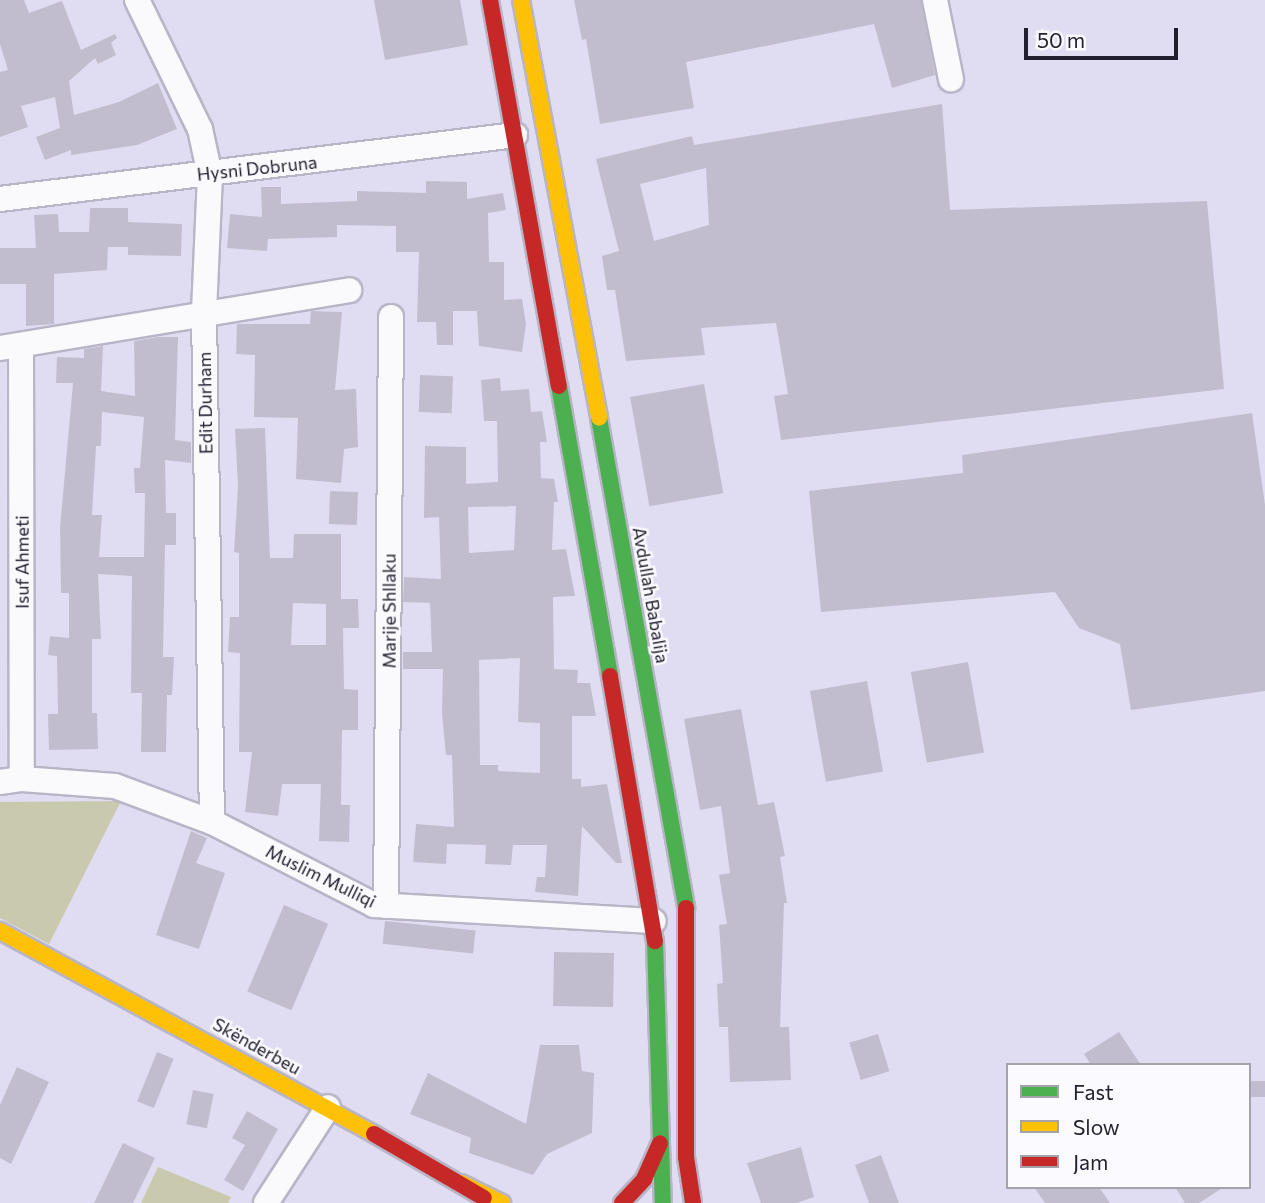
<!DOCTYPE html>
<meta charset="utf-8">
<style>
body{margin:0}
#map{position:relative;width:1265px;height:1203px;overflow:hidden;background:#e0ddf3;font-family:Commissioner,sans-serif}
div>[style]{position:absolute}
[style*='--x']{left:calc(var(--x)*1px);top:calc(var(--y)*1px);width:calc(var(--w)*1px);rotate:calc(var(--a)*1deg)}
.green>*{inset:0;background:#c8c9ad}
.building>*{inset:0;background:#c2bdce;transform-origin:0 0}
.roads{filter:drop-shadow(2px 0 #b7b5c6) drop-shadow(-2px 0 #b7b5c6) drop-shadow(0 2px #b7b5c6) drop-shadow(0 -2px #b7b5c6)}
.street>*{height:24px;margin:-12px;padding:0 12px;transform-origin:12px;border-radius:12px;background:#fafafd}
.fast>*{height:16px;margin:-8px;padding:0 8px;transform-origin:8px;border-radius:8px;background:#4caf50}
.slow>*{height:16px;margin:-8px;padding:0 8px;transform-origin:8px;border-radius:8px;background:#ffc107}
.jam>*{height:16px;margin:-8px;padding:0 8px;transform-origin:8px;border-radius:8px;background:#c62828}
span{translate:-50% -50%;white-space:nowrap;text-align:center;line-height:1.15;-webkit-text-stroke:5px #fbfafe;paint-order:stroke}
.street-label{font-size:18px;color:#22202f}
.legend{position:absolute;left:1006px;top:1063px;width:245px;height:126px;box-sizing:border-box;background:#fbfafe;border:2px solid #a4a3ab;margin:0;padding:9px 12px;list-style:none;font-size:21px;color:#22202f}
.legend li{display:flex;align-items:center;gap:14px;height:35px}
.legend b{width:35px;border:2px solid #a4a3ab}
.scale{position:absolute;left:1024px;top:28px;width:154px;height:32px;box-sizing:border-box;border:4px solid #22202f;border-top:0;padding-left:9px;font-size:21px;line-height:24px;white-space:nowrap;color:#22202f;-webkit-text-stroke:5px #fbfafe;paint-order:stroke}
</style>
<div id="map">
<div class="green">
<i style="clip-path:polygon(121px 801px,49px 944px,0 918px,0 802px)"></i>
<i style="clip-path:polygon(158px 1167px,231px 1197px,228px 1203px,141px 1203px)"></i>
</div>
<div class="building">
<i style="clip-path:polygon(0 0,24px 0,29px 13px,62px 1px,81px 50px,115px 34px,117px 38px,111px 43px,116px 55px,98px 64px,95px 58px,69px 81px,74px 115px,119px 102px,158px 83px,177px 129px,137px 145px,71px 155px,71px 150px,45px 160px,36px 137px,60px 128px,55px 97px,21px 106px,28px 127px,0 137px,0 72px,8px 70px,0 44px)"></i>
<i style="clip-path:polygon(374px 0,460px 0,468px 45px,385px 60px)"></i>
<i style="clip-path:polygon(574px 0,921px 0,935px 75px,892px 88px,874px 24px,686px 62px,694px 108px,600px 124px,586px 39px,582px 40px)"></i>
<i style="clip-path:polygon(evenodd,942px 104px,950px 210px,1207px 201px,1224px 389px,781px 440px,774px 396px,788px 394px,776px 323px,701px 328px,705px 355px,626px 361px,615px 290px,607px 290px,602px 256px,619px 251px,596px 159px,692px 136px,694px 145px,942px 104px,706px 168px,709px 225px,654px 241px,640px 184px,706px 168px)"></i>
<i style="clip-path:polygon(426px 181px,467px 182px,467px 199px,503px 193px,506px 210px,488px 213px,489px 262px,504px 262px,504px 300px,522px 299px,526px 324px,522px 352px,479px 346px,477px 311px,453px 311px,453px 345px,437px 345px,436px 322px,417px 322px,419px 252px,396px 252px,396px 226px,337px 225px,337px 237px,268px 239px,267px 251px,227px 248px,230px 214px,262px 217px,261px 187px,281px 187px,281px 204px,357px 201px,357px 191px,426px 193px)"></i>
<i style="clip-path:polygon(90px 208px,128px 208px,128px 222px,182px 224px,181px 256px,128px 255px,128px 247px,108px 247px,107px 270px,54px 274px,54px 324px,26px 326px,26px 284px,0 284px,0 248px,36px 248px,34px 215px,58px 214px,59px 232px,89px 232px)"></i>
<i style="clip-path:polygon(311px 311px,342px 312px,335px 390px,356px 389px,358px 447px,344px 449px,341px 483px,296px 479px,298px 418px,254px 417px,255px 355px,236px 354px,237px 324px,310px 324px)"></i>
<i style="clip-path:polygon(evenodd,158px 337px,178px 337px,175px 440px,191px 442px,191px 463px,165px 460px,166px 513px,176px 513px,176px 545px,165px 545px,163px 657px,174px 657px,172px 695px,167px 695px,166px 752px,141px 752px,142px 693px,131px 693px,132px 576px,98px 574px,101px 639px,92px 639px,92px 713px,97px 713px,98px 749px,49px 750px,48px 714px,58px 714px,57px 656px,48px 655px,50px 636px,69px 638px,69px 593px,61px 593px,60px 528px,73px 383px,56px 383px,57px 357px,84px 358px,84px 349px,103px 346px,101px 391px,135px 396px,134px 341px,158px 337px,102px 412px,144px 417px,140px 468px,134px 468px,135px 493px,145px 493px,144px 557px,99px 557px,102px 515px,92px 515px,96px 446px,101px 446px,102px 412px)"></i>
<i style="left:420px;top:375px;width:33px;height:37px;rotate:2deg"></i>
<i style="clip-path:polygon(evenodd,500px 378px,501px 391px,529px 389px,531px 412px,542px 411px,547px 442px,540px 442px,541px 478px,554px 479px,558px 502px,554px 502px,552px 550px,566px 549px,575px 596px,553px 597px,554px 669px,578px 670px,577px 683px,590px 683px,596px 716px,572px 716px,572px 779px,581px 779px,581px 787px,607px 784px,622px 863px,616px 863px,582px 826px,578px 896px,535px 892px,537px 877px,545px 877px,547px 845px,513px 845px,511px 865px,485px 864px,486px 845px,447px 844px,446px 864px,413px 862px,416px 824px,454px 827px,452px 755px,446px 755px,442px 714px,443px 669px,403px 669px,403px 652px,432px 652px,430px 603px,403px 602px,404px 577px,441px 579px,439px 517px,424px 518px,425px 446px,466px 447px,466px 484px,498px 482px,497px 421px,484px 421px,481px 380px,500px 378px,516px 506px,514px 550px,469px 553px,468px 507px,516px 506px,500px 378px,520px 658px,518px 722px,540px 723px,540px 773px,498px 771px,498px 765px,480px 765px,479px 660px,520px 658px)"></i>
<i style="left:704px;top:384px;width:111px;height:75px;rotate:80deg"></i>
<i style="clip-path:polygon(1252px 413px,1265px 505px,1265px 691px,1131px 710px,1120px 644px,1079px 628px,1055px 592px,821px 612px,809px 491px,963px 473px,962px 455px)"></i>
<i style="clip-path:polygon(evenodd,265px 428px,270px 558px,293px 558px,294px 534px,341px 534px,341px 599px,358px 599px,359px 628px,343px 628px,344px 689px,358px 690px,358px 730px,342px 730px,341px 805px,350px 805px,349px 842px,319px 841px,321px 784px,282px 784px,278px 816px,245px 812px,252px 752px,239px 752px,240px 653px,228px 652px,230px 617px,239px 617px,239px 553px,234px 552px,238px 486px,235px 429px,265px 428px,293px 603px,326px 604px,326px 645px,291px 645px,293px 603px)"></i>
<i style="left:330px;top:491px;width:28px;height:33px;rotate:2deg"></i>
<i style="left:968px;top:662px;width:92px;height:58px;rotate:80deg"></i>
<i style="left:867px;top:681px;width:92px;height:58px;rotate:80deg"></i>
<i style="clip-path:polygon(741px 709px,758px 805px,774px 802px,785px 856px,780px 857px,787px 903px,784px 903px,780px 1027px,789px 1027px,791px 1080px,730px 1082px,728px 1027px,719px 1027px,717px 984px,723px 983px,719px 925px,727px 924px,719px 875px,730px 873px,721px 806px,700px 810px,684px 719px)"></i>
<i style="clip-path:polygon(191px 831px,207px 838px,196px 863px,225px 873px,199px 949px,156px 935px)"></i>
<i style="left:284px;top:905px;width:48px;height:94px;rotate:23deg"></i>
<i style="left:385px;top:921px;width:91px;height:23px;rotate:6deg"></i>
<i style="left:554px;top:952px;width:60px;height:54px;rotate:1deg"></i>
<i style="clip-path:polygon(1119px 1032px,1141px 1065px,1091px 1065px,1084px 1054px)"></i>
<i style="left:878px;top:1034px;width:39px;height:30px;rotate:73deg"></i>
<i style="clip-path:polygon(540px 1045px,579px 1045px,582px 1071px,594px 1073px,592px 1133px,547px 1154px,533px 1175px,469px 1153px,471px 1138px,410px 1114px,428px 1073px,526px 1124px)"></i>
<i style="left:157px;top:1052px;width:18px;height:53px;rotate:22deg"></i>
<i style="clip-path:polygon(17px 1067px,49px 1082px,11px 1164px,0 1158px,0 1105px)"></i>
<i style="left:1249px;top:1081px;width:16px;height:16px"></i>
<i style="left:193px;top:1090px;width:21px;height:35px;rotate:11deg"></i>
<i style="clip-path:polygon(247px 1111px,278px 1129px,243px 1191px,224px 1180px,245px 1145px,232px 1138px)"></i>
<i style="clip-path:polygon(123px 1143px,155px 1158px,133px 1203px,94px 1203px)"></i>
<i style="clip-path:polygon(801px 1147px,814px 1197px,797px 1203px,761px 1203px,747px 1163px)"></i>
<i style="clip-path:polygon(881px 1155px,899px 1203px,869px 1203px,855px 1165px)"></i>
<i style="clip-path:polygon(1034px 1187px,1099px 1187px,1110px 1203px,1045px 1203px)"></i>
<i style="clip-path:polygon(1175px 1187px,1224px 1187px,1199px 1203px,1185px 1203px)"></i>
</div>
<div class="roads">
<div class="street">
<i style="--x:137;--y:0;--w:144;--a:64"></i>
<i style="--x:200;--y:129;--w:47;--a:77.7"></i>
<i style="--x:210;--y:175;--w:138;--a:92.5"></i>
<i style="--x:204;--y:313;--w:509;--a:89.1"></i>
<i style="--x:935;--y:0;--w:81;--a:78.6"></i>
<i style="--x:0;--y:199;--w:519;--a:-7.08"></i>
<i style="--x:21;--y:345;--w:434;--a:89.9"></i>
<i style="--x:0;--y:348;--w:354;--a:-9.4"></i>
<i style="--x:0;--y:782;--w:22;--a:-8"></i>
<i style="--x:22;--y:779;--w:93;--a:4.3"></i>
<i style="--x:115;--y:786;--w:103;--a:20.4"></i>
<i style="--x:212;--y:822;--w:182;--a:27.1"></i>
<i style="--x:374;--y:905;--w:280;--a:3.3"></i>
<i style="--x:386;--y:906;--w:589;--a:-89.51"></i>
<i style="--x:266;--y:1203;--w:114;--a:-57.1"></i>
</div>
<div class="fast">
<i style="--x:559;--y:386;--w:294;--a:80"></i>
<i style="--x:599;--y:418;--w:498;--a:79.9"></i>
<i style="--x:655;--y:941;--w:262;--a:88.3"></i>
</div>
<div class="slow">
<i style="--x:521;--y:0;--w:425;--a:79.4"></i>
<i style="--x:0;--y:931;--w:426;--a:28.5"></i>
<i style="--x:461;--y:1183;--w:46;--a:26"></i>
</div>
<div class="jam">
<i style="--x:490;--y:0;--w:392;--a:79.9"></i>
<i style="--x:610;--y:676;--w:269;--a:80.4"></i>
<i style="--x:686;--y:908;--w:249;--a:90"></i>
<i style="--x:686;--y:1157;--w:47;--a:81.3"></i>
<i style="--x:374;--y:1134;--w:127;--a:30.2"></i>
<i style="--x:622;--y:1203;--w:33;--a:-47"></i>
<i style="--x:644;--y:1179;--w:39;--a:-66"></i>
</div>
</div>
<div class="street-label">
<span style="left:257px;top:168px;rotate:-6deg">Hysni Dobruna</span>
<span style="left:205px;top:403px;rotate:-91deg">Edit Durham</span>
<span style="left:22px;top:562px;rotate:-90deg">Isuf Ahmeti</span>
<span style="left:651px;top:595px;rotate:80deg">Avdullah Babalija</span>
<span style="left:389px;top:611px;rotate:-90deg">Marije Shllaku</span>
<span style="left:321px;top:876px;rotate:26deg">Muslim Mulliqi</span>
<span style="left:257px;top:1046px;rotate:29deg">Skënderbeu</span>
</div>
<ul class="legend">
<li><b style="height:9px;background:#4caf50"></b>Fast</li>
<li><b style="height:9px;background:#ffc107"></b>Slow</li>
<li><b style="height:9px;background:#c62828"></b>Jam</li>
</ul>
<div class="scale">50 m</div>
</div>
